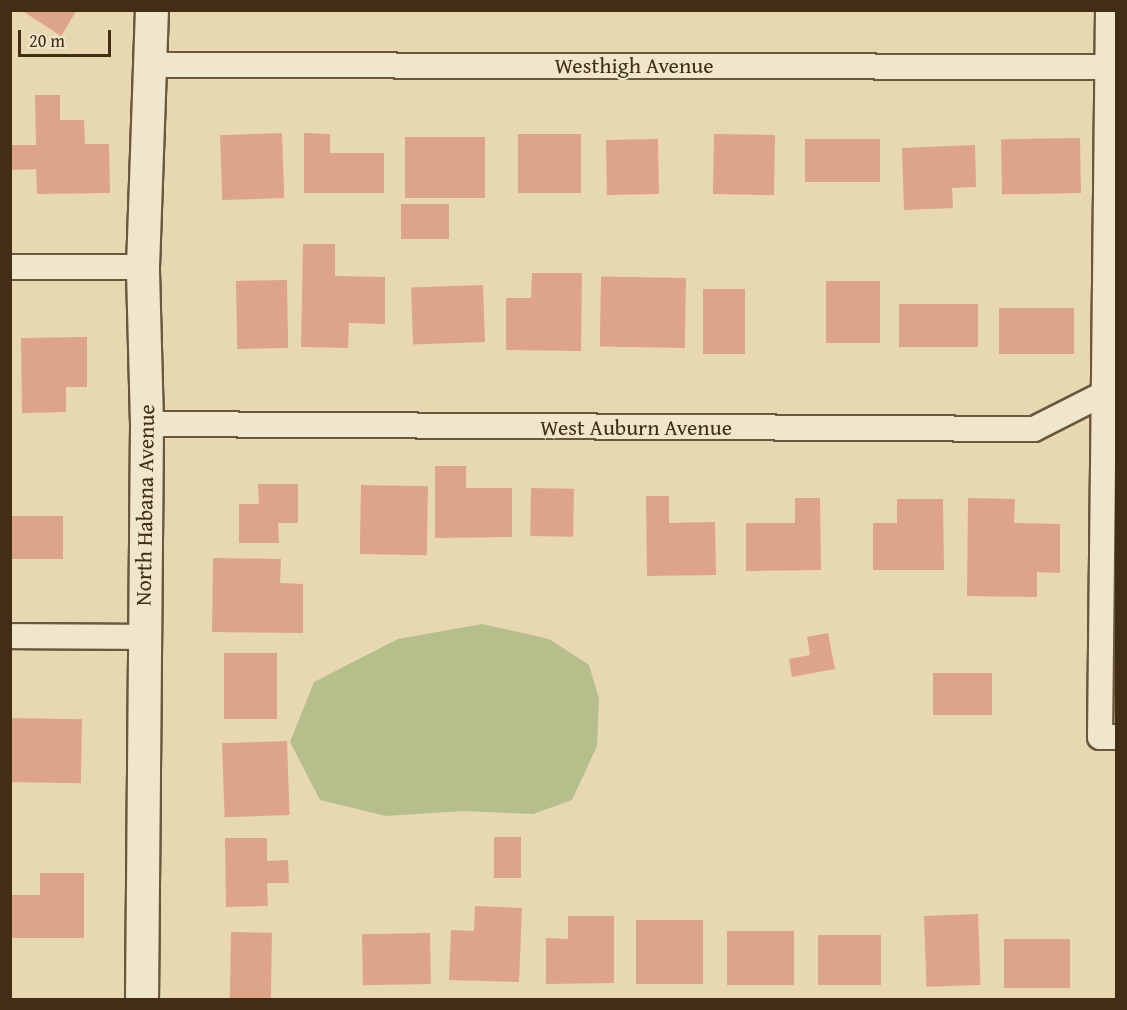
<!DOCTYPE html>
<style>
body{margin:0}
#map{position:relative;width:1127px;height:1010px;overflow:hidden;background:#e7d8b2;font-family:"Gentium Book Plus",serif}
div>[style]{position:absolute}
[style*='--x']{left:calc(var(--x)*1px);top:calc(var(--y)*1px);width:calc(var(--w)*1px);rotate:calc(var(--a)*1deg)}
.green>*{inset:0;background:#b6bf8c}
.building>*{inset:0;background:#dea489;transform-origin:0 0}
.roads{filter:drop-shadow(2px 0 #6a583c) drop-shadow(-2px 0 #6a583c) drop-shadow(0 2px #6a583c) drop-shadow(0 -2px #6a583c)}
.minor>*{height:24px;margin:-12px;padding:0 12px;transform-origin:12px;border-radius:12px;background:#efe6cd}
.tertiary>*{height:32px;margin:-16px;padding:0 16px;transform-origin:16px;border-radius:16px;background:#efe6cd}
span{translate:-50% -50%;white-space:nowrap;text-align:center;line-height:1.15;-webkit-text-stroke:4.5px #efe6cd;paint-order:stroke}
.street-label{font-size:22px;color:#412e14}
.frame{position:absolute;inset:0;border:12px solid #412e14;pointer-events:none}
.scale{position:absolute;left:18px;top:30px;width:93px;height:27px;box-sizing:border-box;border:3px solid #412e14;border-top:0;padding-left:8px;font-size:18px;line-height:21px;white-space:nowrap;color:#412e14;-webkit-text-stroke:4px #efe6cd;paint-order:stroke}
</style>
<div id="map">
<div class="green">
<i style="clip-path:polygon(482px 624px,549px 639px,589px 665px,599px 699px,597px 746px,572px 800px,533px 814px,463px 811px,386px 816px,320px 800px,290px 742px,314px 682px,398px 639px)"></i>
</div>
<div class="building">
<i style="clip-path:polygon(21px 10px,77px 10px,61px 36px)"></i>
<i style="clip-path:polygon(35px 95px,60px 95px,60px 120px,84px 120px,85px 144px,109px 144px,110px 193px,37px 194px,36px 169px,12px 170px,12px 145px,36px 145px)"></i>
<i style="left:282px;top:133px;width:65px;height:62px;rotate:88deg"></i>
<i style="clip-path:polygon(304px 133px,330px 134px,330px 153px,384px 153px,384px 193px,304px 193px)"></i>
<i style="left:518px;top:134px;width:63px;height:59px"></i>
<i style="left:714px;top:134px;width:61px;height:60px;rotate:1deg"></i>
<i style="left:405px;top:137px;width:80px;height:61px"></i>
<i style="left:1080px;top:138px;width:55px;height:79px;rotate:89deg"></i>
<i style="left:658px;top:139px;width:55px;height:52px;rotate:89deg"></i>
<i style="left:880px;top:139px;width:43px;height:75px;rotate:90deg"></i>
<i style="clip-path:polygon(975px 145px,976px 187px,952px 188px,953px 208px,904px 210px,902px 148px)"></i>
<i style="left:449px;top:204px;width:35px;height:48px;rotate:90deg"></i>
<i style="clip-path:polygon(303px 244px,335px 244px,335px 276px,385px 277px,385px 324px,349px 323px,348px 348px,301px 347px)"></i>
<i style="clip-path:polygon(532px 273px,582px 273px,581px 351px,506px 350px,506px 298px,531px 298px)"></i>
<i style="left:686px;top:278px;width:70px;height:85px;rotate:91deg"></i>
<i style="left:287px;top:280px;width:68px;height:51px;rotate:89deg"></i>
<i style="left:880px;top:281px;width:62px;height:54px;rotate:90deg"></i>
<i style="left:483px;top:285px;width:57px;height:72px;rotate:88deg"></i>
<i style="left:745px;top:289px;width:65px;height:42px;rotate:90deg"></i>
<i style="left:978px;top:304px;width:43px;height:79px;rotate:90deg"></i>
<i style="left:999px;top:308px;width:75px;height:46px"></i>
<i style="clip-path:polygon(87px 337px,87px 387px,66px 387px,66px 412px,22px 413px,21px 338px)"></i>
<i style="clip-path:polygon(435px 466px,466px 466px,466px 488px,512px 488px,512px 537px,435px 538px)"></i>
<i style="clip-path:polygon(258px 484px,298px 484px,298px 523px,278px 523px,279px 543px,239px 543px,239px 504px,259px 504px)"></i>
<i style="left:361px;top:485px;width:67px;height:69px;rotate:1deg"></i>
<i style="left:531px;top:488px;width:43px;height:48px;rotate:1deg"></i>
<i style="clip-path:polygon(646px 496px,669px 496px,669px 523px,715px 522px,716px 575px,647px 576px)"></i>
<i style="clip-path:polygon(795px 498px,820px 498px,821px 570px,746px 571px,746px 523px,795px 523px)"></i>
<i style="clip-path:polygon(968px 498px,1015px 499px,1014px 523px,1060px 524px,1060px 573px,1037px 572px,1037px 597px,967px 596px)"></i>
<i style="clip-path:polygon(897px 499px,943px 499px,944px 570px,873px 570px,873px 523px,897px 523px)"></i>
<i style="left:10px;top:516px;width:53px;height:43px"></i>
<i style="clip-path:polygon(213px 558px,281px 559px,280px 583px,303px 584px,303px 633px,212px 632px)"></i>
<i style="clip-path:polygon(828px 633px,835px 669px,792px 677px,789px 659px,810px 655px,807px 637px)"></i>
<i style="left:277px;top:653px;width:66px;height:53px;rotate:90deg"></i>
<i style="left:933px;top:673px;width:59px;height:42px"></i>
<i style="left:10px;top:718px;width:72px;height:64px;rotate:1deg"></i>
<i style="left:287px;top:741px;width:74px;height:65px;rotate:88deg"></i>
<i style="left:494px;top:837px;width:27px;height:41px"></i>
<i style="clip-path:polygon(225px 838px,267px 838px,267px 861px,288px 860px,289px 883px,267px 883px,268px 906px,226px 907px)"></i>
<i style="clip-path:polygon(40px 873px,84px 873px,84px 938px,10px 938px,10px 895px,40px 895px)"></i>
<i style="clip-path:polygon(475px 906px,522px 908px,519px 982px,449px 980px,451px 930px,474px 931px)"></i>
<i style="left:978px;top:914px;width:71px;height:54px;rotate:88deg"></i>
<i style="clip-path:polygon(568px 916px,614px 916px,614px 983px,546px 984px,546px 938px,568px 939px)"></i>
<i style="left:636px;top:920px;width:67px;height:64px"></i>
<i style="left:727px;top:931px;width:67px;height:54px"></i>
<i style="left:231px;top:932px;width:41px;height:68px;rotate:1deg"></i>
<i style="left:430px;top:933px;width:51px;height:68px;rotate:89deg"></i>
<i style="left:881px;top:935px;width:50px;height:63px;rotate:90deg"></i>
<i style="left:1004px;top:939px;width:66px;height:49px"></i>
</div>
<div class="roads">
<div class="minor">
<i style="--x:1108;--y:10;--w:727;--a:90.63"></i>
<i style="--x:1100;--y:737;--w:16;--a:0"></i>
<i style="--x:152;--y:65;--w:964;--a:0.12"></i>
<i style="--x:10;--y:267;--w:133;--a:0"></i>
<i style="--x:147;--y:424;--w:887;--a:0.32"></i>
<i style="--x:1034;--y:429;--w:77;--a:-26.9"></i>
<i style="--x:1103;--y:394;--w:13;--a:4"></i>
<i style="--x:10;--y:636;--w:133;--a:0.4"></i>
</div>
<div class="tertiary">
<i style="--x:142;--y:1000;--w:576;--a:-89.5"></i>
<i style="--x:147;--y:424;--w:157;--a:-91.5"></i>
<i style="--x:143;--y:267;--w:257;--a:-88"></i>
</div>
</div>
<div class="street-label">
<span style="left:634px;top:66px">Westhigh Avenue</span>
<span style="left:636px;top:428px">West Auburn Avenue</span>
<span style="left:145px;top:505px;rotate:-89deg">North Habana Avenue</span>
</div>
<div class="frame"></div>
<div class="scale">20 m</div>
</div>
